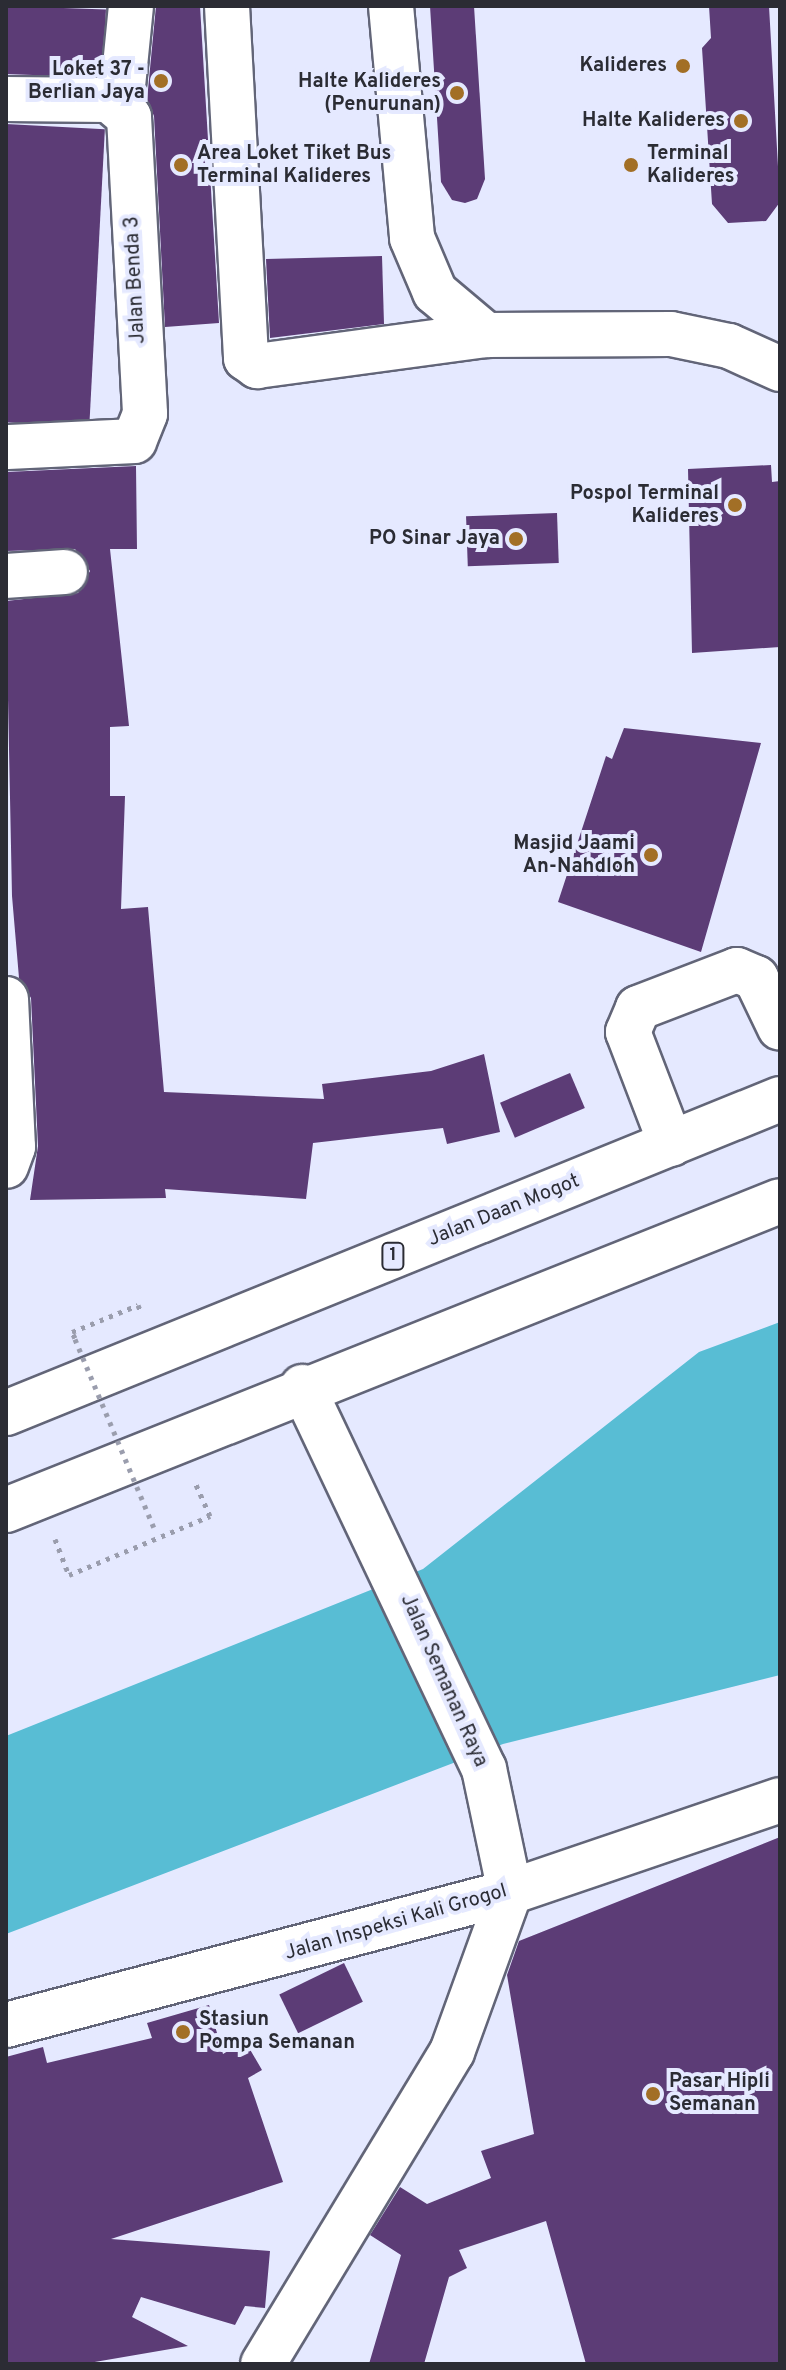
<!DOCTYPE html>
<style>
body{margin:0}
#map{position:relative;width:786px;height:2370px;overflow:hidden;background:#e5e9ff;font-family:Overpass,sans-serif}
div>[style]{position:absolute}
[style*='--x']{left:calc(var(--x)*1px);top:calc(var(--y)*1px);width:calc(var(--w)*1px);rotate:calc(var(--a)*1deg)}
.water>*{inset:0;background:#58bdd4}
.building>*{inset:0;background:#5c3c76;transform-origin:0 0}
.path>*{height:5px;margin-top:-2.5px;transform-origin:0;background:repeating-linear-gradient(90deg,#9a9dad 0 4px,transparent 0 10px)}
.roads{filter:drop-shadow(2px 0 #626578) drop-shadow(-2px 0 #626578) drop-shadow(0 2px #626578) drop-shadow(0 -2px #626578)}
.minor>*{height:44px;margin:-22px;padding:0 22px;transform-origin:22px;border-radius:22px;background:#fff}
.highway>*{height:44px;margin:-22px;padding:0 22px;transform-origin:22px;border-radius:22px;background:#fff}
.path-bridge>*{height:5px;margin-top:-2.5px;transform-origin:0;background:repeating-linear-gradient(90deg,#9a9dad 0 4px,transparent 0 10px)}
.dots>*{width:22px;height:22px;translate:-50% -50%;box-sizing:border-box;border:4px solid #e5e9ff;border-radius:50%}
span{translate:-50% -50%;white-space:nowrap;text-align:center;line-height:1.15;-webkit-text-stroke:8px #e5e9ff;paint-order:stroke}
.shield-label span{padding:2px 6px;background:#e5e9ff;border:2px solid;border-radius:6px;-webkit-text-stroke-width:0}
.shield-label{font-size:18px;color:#2b2c34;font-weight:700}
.poi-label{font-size:20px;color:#2b2c34;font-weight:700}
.right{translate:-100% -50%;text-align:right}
.left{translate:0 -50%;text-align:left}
.street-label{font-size:20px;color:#2b2c34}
.frame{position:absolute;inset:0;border:8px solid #2b2c34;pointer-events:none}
</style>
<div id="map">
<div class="water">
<i style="clip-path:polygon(780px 1322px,780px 1675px,503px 1744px,6px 1934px,6px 1736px,423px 1569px,699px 1352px)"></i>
</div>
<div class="building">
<i style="left:7px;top:6px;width:99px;height:68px;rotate:2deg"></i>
<i style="clip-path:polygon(156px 6px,200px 6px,219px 323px,165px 327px,154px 116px,147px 100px)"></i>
<i style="clip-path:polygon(430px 6px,474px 6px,485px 179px,477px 199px,465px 203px,452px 200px,441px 182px)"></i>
<i style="clip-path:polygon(709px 6px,769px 6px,780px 202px,766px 221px,728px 223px,712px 204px,702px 48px,711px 38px)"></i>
<i style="left:6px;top:124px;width:99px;height:298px;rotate:3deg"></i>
<i style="clip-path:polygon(382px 256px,384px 324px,270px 338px,266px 259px)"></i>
<i style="clip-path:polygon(771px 465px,772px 482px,780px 481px,780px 647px,692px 653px,688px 469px)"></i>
<i style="clip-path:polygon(136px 466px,137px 549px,110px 549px,129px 726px,110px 727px,110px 796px,125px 796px,121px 909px,148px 907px,164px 1092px,324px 1099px,322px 1084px,431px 1071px,484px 1054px,500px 1132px,447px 1144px,443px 1128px,313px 1143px,306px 1199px,165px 1189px,166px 1198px,30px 1200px,38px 1146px,31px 998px,19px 978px,12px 896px,6px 601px,78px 593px,90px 571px,75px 549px,6px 551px,6px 472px)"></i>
<i style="left:557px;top:513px;width:50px;height:91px;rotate:88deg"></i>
<i style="clip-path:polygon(624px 728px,761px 743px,701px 952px,558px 902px,606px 756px,612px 759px)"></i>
<i style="left:570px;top:1073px;width:38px;height:76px;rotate:67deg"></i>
<i style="clip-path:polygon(780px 1837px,780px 2364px,586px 2364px,546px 2221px,459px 2250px,467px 2268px,449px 2277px,424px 2364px,369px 2364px,401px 2255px,370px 2235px,400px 2187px,427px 2204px,491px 2178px,481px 2151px,534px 2134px,507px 1975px,519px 1941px)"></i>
<i style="left:344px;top:1963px;width:43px;height:72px;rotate:64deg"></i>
<i style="clip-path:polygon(209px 2005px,223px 2054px,245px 2041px,262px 2070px,248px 2078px,283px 2182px,111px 2239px,270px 2251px,265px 2308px,245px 2306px,235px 2325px,141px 2297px,132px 2317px,188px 2346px,83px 2364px,6px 2364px,6px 2057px,43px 2047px,47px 2063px,152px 2038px,147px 2023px)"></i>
</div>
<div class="path">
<i style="--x:75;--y:1338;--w:7;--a:-117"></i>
<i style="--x:72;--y:1332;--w:71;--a:-22.2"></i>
<i style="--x:138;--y:1305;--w:8;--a:67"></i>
<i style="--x:55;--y:1539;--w:39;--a:69"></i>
<i style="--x:69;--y:1575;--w:153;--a:-22.7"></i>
<i style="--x:210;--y:1516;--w:39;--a:-114"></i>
</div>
<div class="roads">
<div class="minor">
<i style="--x:227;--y:6;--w:353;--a:86.9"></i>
<i style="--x:246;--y:358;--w:14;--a:36"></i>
<i style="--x:257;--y:366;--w:231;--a:-7.7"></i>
<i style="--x:486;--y:335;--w:185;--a:-0.3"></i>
<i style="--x:671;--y:334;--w:59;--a:11.7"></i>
<i style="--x:729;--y:346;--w:56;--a:24.3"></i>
<i style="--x:391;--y:6;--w:233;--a:84.8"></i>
<i style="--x:412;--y:238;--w:59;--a:66.9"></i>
<i style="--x:435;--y:292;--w:67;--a:40.1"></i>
<i style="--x:6;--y:99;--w:103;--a:0.6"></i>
<i style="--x:109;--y:100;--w:26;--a:40"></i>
<i style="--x:129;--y:117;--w:297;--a:86.9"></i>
<i style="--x:145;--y:414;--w:29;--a:112"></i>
<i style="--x:134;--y:441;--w:128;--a:177.3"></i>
<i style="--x:121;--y:106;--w:100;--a:-84.3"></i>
<i style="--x:6;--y:576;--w:59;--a:-3.9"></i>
<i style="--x:6;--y:999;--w:148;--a:87.3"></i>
<i style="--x:13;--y:1147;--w:20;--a:110"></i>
<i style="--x:671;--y:1144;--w:120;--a:-111"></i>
<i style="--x:628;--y:1032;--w:26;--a:-67"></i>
<i style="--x:638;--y:1008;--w:106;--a:-21"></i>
<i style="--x:737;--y:970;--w:21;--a:23"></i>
<i style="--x:756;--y:978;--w:55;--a:64.4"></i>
<i style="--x:6;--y:2025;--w:521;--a:-14.78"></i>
<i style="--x:510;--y:1892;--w:285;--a:-18.8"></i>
<i style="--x:263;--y:2364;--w:365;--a:-58.8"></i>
<i style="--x:452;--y:2052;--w:170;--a:-70.1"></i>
<i style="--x:510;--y:1892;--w:126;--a:-101.9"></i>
<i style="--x:484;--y:1769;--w:423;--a:-115.4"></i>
</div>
<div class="highway">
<i style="--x:6;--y:1413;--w:835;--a:-22.08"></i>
<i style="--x:6;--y:1510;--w:833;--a:-21.76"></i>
</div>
</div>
<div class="path-bridge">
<i style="--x:75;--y:1339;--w:207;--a:67.3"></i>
</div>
<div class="dots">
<i style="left:683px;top:66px;background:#a26f26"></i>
<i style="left:161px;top:81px;background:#a26f26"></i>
<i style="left:457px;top:93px;background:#a26f26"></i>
<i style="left:741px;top:121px;background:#a26f26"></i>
<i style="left:181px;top:165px;background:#a26f26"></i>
<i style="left:631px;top:165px;background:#a26f26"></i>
<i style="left:735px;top:505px;background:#a26f26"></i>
<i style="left:516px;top:539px;background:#a26f26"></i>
<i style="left:651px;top:855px;background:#a26f26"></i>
<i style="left:183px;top:2032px;background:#a26f26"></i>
<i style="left:653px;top:2094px;background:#a26f26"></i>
</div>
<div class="shield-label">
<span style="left:393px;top:1256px">1</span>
</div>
<div class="poi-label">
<span class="right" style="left:667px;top:66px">Kalideres</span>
<span class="right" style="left:145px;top:82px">Loket 37 -<br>Berlian Jaya</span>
<span class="right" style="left:441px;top:94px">Halte Kalideres<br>(Penurunan)</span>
<span class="right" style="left:725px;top:121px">Halte Kalideres</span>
<span class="left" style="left:197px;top:166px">Area Loket Tiket Bus<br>Terminal Kalideres</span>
<span class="left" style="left:647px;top:166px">Terminal<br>Kalideres</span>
<span class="right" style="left:719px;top:506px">Pospol Terminal<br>Kalideres</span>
<span class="right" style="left:500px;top:539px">PO Sinar Jaya</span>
<span class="right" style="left:635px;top:856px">Masjid Jaami<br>An-Nahdloh</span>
<span class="left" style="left:199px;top:2032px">Stasiun<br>Pompa Semanan</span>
<span class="left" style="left:669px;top:2094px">Pasar Hipli<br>Semanan</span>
</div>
<div class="street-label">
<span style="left:136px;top:280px;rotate:-93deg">Jalan Benda 3</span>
<span style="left:504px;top:1211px;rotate:-22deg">Jalan Daan Mogot</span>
<span style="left:443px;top:1681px;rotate:66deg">Jalan Semanan Raya</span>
<span style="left:396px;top:1923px;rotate:-16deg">Jalan Inspeksi Kali Grogol</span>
</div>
<div class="frame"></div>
</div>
